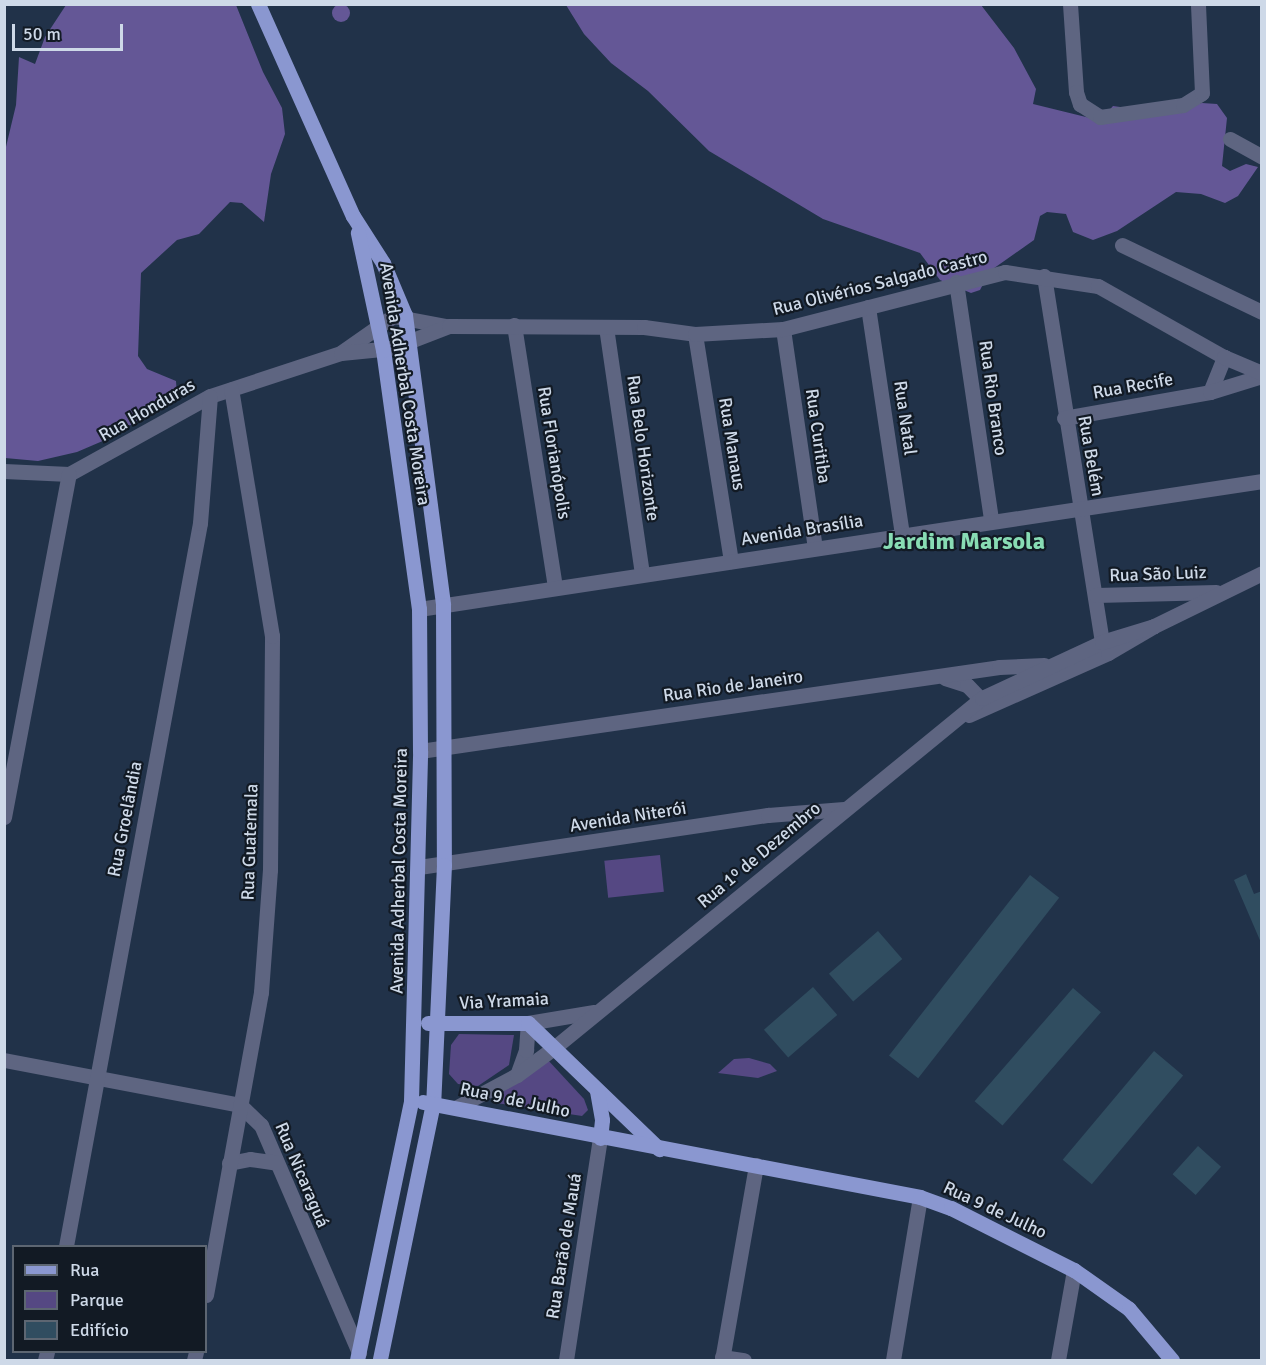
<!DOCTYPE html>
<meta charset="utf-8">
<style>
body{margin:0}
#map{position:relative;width:1266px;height:1365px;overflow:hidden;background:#213249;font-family:Signika,sans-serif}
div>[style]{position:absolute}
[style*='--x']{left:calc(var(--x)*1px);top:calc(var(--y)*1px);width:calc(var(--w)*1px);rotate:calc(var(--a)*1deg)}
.green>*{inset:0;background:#554883;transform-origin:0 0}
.forest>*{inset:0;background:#645796}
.round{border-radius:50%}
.building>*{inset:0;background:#304d60;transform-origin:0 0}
.minor>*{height:15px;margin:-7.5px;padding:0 7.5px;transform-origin:7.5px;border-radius:7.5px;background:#5e6581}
.major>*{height:15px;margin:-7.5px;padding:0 7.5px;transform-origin:7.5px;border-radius:7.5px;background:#8a97d0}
span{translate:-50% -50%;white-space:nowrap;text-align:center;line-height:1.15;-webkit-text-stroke:4.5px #121a24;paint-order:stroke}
.street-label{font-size:18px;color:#ced9e8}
.district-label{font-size:24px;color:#88dcb4;font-weight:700}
.frame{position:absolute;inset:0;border:6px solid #ced9e8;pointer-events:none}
.legend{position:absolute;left:12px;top:1245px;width:195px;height:108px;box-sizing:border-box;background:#121a24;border:2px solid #5d6672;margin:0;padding:8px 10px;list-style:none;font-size:18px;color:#ced9e8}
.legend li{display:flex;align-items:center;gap:12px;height:30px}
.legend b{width:30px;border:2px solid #5d6672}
.scale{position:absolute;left:12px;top:24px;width:111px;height:27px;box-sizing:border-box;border:3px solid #ced9e8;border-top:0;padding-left:8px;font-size:18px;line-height:21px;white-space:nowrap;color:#ced9e8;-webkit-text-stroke:4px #121a24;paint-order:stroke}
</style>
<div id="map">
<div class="green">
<i style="left:660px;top:855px;width:37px;height:56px;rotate:84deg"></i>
<i style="clip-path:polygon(459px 1034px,514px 1035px,509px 1065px,478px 1086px,458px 1084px,449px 1074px,451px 1045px)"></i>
<i style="clip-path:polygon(749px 1058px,770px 1064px,777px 1071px,758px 1078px,718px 1073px,734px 1059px)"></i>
<i style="clip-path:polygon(547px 1059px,584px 1099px,588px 1110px,582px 1116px,496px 1103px,497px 1096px)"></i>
</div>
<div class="forest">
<i class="round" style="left:332px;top:4px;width:18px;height:18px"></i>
<i style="clip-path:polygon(66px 5px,236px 5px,263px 72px,282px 108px,285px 134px,271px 174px,264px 222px,242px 203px,230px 202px,199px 234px,177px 240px,141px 273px,138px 356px,147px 369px,176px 381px,177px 395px,112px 437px,77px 452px,38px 461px,5px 458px,5px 151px,16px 105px,19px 57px,35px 64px,45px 37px)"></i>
<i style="clip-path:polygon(566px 5px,981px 5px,1014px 48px,1036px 89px,1033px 104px,1090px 118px,1104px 116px,1113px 106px,1156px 112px,1202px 103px,1217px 104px,1227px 118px,1222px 166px,1230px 171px,1246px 164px,1258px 167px,1238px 196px,1225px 203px,1201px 194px,1176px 192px,1117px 231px,1093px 240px,1073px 232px,1066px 214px,1047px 212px,1040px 216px,1034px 240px,990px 271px,980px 290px,971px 293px,940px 280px,920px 253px,823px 219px,709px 151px,648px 91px,611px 63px,584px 34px)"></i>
</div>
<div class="building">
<i style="clip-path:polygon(1246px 874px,1254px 894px,1262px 891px,1262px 945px,1234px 880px)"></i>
<i style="left:1030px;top:875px;width:37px;height:229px;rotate:38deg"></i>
<i style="left:878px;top:931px;width:37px;height:65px;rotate:49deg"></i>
<i style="left:813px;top:987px;width:37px;height:65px;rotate:49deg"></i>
<i style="left:1073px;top:988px;width:37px;height:150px;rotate:41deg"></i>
<i style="left:1154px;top:1051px;width:38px;height:142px;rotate:40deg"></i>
<i style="left:1198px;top:1146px;width:31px;height:38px;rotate:42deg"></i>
</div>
<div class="minor">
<i style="--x:1070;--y:4;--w:88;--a:86.1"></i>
<i style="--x:1076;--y:92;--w:13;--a:72"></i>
<i style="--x:1080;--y:104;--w:24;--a:33"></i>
<i style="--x:1100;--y:117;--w:84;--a:-8.2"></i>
<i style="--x:1183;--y:105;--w:22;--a:-32"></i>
<i style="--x:1202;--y:93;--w:89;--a:-92.6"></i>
<i style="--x:1230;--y:139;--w:37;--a:29"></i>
<i style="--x:1122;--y:245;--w:155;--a:25.6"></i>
<i style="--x:1044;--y:276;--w:371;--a:81"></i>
<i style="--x:1102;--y:642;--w:43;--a:139.7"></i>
<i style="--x:956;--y:282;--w:241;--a:81.6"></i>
<i style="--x:868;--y:307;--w:230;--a:81.5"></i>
<i style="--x:514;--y:325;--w:266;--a:81.1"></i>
<i style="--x:606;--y:327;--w:250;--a:81.7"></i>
<i style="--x:783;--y:329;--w:221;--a:81.7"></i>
<i style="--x:695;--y:334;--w:230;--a:81"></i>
<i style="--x:342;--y:352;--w:62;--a:-35.2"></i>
<i style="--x:393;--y:316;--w:54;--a:10.7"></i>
<i style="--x:1210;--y:392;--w:38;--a:-68"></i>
<i style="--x:1064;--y:418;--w:148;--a:-10.1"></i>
<i style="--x:1210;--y:392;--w:54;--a:-17.1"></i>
<i style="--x:4;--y:471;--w:65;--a:2.6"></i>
<i style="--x:69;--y:474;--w:161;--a:-29"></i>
<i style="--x:210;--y:396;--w:138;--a:-18.2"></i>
<i style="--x:341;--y:353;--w:51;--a:-5.6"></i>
<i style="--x:392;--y:348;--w:61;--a:-21.1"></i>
<i style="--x:449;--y:326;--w:195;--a:0.3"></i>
<i style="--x:644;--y:327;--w:51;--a:7.8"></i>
<i style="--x:695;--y:334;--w:88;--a:-3.3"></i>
<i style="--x:783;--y:329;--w:229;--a:-14.4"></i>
<i style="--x:1005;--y:272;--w:94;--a:8.6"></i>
<i style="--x:1098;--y:286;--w:145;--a:29.4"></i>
<i style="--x:1224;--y:357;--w:41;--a:22.8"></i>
<i style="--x:1096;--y:595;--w:120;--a:-1.4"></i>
<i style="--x:419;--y:609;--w:853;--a:-8.63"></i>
<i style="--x:945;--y:678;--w:23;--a:18"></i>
<i style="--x:967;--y:685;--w:28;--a:46"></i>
<i style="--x:969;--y:715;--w:152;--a:-24"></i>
<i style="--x:1108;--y:653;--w:53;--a:-30.4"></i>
<i style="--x:1154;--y:626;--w:120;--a:-26.1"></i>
<i style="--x:420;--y:751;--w:585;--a:-8.25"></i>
<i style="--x:999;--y:667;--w:45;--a:-2.5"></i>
<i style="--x:4;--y:817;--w:349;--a:-79.3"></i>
<i style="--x:419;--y:867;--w:353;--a:-8.5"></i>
<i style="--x:768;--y:815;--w:76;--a:-4.5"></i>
<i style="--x:4;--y:1060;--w:240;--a:10.8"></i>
<i style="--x:240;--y:1105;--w:29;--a:44"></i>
<i style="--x:261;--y:1125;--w:248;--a:66.7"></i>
<i style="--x:517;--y:1075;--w:27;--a:-70"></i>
<i style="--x:526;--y:1050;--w:27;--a:-86"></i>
<i style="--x:528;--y:1023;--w:67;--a:-9.5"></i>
<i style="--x:457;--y:1107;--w:68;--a:-28.1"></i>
<i style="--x:517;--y:1075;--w:47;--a:-36.4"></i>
<i style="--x:555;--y:1047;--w:551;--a:-39.26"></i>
<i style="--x:982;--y:698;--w:132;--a:-25"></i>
<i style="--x:1102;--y:642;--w:54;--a:-17.1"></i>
<i style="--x:229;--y:1163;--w:21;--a:-11"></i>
<i style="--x:250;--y:1159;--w:27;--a:8"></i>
<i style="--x:66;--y:1246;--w:735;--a:-79.5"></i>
<i style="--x:200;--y:523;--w:127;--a:-85.5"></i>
<i style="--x:206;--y:1295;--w:308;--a:-79.7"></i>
<i style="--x:261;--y:992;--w:122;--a:-85.8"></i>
<i style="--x:270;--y:870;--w:234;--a:-89.5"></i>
<i style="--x:272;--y:636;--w:250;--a:-99.4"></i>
<i style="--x:722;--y:1357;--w:22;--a:8"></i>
<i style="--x:45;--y:1360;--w:8;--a:-76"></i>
<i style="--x:194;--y:1360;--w:8;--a:-76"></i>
<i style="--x:566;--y:1360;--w:225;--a:-81.3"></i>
<i style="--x:722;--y:1360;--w:198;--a:-80.1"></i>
<i style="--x:893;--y:1360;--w:165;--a:-80.6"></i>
<i style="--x:1058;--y:1360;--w:91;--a:-79.9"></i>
</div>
<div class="major">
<i style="--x:258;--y:4;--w:232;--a:65.9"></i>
<i style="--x:353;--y:216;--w:56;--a:57.4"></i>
<i style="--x:383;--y:263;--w:56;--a:67.1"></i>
<i style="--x:405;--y:315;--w:292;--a:82.5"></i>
<i style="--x:443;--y:605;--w:260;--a:89.8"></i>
<i style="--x:444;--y:865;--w:238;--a:92.6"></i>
<i style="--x:433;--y:1103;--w:262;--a:101.7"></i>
<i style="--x:428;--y:1023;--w:100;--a:0"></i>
<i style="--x:528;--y:1023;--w:182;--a:43.9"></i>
<i style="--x:597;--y:1091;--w:29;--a:80"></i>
<i style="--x:602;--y:1120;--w:18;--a:96"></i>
<i style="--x:423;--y:1102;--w:506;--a:10.82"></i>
<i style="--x:920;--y:1197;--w:33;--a:20"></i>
<i style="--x:951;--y:1208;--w:138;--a:26.8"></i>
<i style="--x:1074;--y:1270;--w:67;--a:35.3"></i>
<i style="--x:1129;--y:1309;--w:67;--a:49.9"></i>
<i style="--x:357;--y:1360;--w:265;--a:-78.2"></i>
<i style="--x:411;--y:1101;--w:350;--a:-88.5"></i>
<i style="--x:420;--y:751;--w:142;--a:-90.4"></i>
<i style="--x:419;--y:609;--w:261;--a:-97.9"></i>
<i style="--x:383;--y:350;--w:120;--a:-102.1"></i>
</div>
<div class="street-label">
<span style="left:880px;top:283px;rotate:-14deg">Rua Olivérios Salgado Castro</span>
<span style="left:405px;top:384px;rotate:81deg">Avenida Adherbal Costa Moreira</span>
<span style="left:1133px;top:386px;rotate:-10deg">Rua Recife</span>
<span style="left:993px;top:398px;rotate:82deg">Rua Rio Branco</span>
<span style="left:147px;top:410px;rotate:-30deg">Rua Honduras</span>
<span style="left:905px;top:418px;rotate:82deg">Rua Natal</span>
<span style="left:818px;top:436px;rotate:82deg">Rua Curitiba</span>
<span style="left:732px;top:444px;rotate:81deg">Rua Manaus</span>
<span style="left:643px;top:448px;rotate:82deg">Rua Belo Horizonte</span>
<span style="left:554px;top:453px;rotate:81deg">Rua Florianópolis</span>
<span style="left:1091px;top:456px;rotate:80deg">Rua Belém</span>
<span style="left:802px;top:530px;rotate:-9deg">Avenida Brasília</span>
<span style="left:1158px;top:574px;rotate:-2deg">Rua São Luiz</span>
<span style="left:733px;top:686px;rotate:-8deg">Rua Rio de Janeiro</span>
<span style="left:628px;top:817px;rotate:-9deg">Avenida Niterói</span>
<span style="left:125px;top:819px;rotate:-79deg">Rua Groelândia</span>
<span style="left:250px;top:842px;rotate:-88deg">Rua Guatemala</span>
<span style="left:759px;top:855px;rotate:-40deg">Rua 1º de Dezembro</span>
<span style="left:399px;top:871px;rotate:-89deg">Avenida Adherbal Costa Moreira</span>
<span style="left:504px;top:1001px;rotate:-3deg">Via Yramaia</span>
<span style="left:515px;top:1100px;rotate:12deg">Rua 9 de Julho</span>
<span style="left:302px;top:1175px;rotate:67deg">Rua Nicaraguá</span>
<span style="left:995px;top:1210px;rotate:25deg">Rua 9 de Julho</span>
<span style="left:564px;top:1246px;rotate:-81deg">Rua Barão de Mauá</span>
</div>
<div class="district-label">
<span style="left:964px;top:542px">Jardim Marsola</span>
</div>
<div class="frame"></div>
<ul class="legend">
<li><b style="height:8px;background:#8a97d0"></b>Rua</li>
<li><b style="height:16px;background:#554883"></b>Parque</li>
<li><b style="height:16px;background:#304d60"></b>Edifício</li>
</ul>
<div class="scale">50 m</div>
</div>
